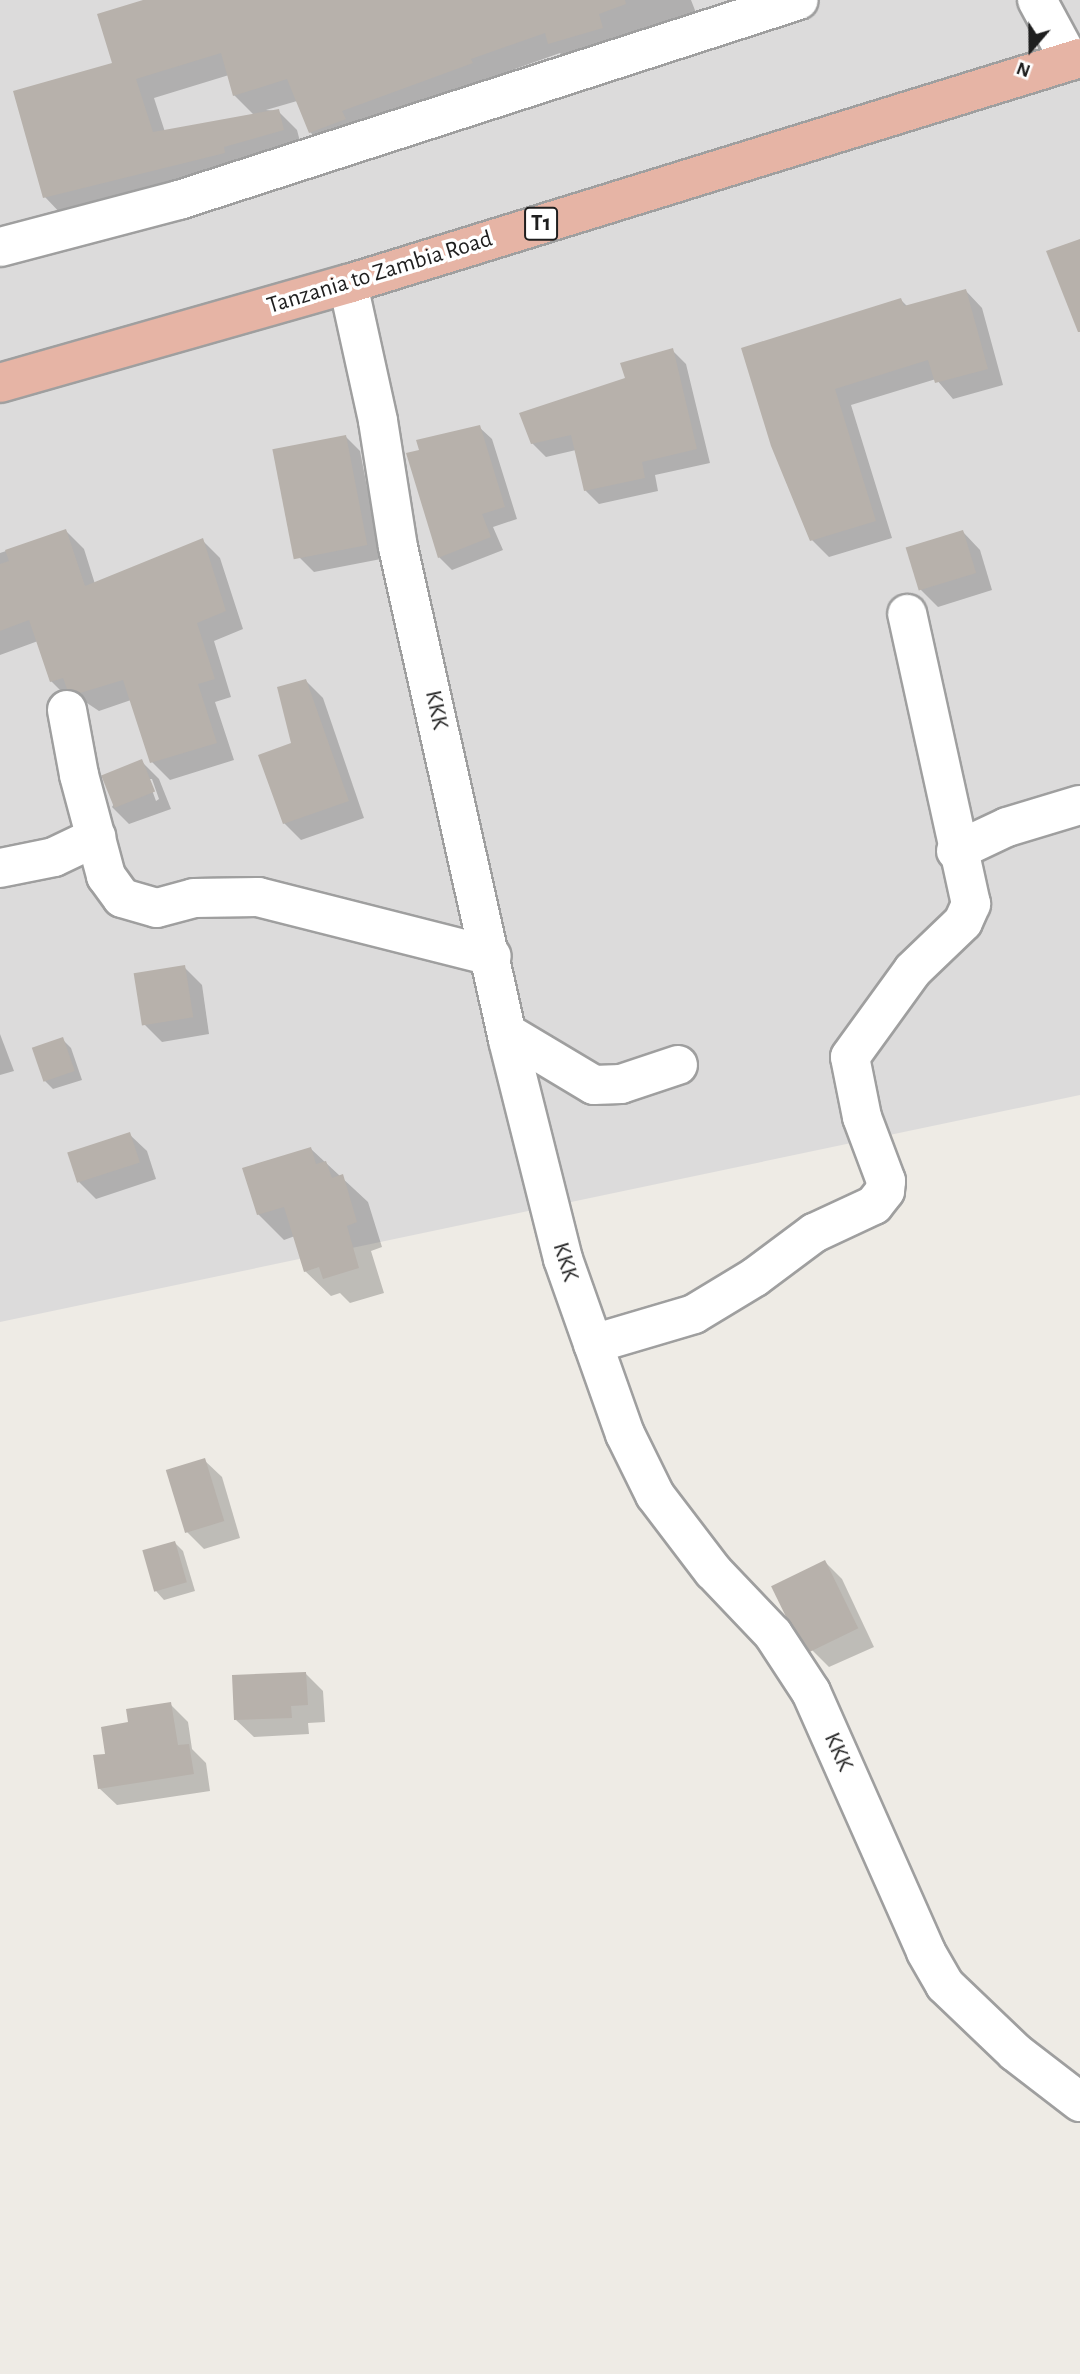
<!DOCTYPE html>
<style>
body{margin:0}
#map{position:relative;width:1080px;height:2374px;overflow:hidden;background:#eeebe5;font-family:"Alegreya Sans",sans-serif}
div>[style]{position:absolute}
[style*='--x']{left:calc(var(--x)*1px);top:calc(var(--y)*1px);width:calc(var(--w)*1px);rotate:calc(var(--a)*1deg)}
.residential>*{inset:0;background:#dcdbdb}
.shadow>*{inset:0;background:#0003}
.building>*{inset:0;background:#b7b1ab;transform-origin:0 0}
.roads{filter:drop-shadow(2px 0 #9f9f9f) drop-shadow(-2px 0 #9f9f9f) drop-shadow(0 2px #9f9f9f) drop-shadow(0 -2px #9f9f9f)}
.minor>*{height:38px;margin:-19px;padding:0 19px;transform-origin:19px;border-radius:19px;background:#fff}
.trunk>*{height:38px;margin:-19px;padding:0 19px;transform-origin:19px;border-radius:19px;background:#e6b4a5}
span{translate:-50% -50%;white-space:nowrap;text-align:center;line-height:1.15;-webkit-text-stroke:7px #fff;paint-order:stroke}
.shield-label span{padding:2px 5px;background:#fff;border:2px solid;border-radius:5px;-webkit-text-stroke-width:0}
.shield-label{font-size:23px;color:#1e1e1e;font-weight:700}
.street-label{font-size:24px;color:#1e1e1e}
.north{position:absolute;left:996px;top:14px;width:70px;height:70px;-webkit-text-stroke:5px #fff;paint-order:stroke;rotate:200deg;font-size:19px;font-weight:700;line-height:28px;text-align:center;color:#1e1e1e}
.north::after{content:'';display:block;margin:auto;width:24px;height:32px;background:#1e1e1e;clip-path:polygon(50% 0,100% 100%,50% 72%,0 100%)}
</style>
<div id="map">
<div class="residential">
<i style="clip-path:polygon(0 0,1080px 0,1080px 1095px,0 1322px)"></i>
</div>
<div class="shadow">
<i style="clip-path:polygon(evenodd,149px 0,691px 0,698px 18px,569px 62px,560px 53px,490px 78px,491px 82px,330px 151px,310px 132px,297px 101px,266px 110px,278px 111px,297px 130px,302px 149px,64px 217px,45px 197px,149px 0,229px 75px,234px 95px,254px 115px,165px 132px,154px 98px,229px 75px)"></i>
<i style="clip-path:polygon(966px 291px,982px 308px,1003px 385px,953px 399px,936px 379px,851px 405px,892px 538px,829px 557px,812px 540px,773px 445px,901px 300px,908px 307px)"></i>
<i style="clip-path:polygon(672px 350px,686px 364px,710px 463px,655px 475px,658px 491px,599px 504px,585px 490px,576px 450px,546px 457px,532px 443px)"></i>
<i style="clip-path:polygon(479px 427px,492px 439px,517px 519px,493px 527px,503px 550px,452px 570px,439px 557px)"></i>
<i style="clip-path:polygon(345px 436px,360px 451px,381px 559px,314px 572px,299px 557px)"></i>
<i style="clip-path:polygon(66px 531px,84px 549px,95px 584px,202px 540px,220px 558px,243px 629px,214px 641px,231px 697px,215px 702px,234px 760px,170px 780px,152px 762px,131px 700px,99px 711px,78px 697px,69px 699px,51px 681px,38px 641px,0 655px,0 553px)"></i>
<i style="clip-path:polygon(963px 532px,980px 550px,992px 590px,938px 607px,920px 589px)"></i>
<i style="clip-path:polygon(306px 681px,323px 698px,364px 818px,301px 840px,284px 823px)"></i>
<i style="clip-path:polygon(evenodd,141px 761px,159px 779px,171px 809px,129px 824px,112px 807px,141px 761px,148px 779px,152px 779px,159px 799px,156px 801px,148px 779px)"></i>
<i style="clip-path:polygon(184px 967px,202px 985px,209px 1034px,162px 1042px,144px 1024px)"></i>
<i style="clip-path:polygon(0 1034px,14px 1071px,0 1075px)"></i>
<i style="clip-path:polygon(62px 1039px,71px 1048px,82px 1080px,53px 1089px,45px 1081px)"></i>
<i style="clip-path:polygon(129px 1134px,147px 1151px,156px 1179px,96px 1199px,79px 1182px)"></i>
<i style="clip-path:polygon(311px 1149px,368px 1202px,382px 1247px,371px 1251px,384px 1293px,350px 1303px,340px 1293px,331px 1296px,305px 1271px,295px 1236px,284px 1240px,258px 1214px)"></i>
<i style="clip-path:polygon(204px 1460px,222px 1477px,240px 1538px,204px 1549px,187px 1532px)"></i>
<i style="clip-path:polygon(174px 1542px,183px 1551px,195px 1591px,164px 1600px,156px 1591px)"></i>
<i style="clip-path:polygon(825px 1562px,842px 1579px,874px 1647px,829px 1667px,812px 1650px)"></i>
<i style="clip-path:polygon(306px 1674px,323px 1691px,325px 1722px,308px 1723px,309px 1734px,254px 1737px,236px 1720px)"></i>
<i style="clip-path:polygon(170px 1704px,188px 1722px,192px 1749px,206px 1763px,210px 1791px,117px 1805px,99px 1788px,107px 1755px,130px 1724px)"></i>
</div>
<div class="building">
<i style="clip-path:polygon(143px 0,625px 0,626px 4px,599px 14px,603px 28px,548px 44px,545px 33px,471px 59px,473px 63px,342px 111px,346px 119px,309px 133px,287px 79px,233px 96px,221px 53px,136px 79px,153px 132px,279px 109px,284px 130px,224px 147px,225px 153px,43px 198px,13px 91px,112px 63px,97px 14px)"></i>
<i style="clip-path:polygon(1080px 239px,1080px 332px,1078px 332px,1046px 251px)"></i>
<i style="clip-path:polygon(966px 289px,988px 369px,935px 383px,928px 360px,835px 389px,876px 521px,810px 541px,771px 446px,741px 348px,901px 298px,904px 306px)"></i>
<i style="clip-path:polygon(673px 348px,697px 449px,642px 462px,645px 478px,584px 491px,571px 435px,531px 444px,519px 413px,625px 378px,620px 363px)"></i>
<i style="clip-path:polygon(480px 425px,505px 507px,482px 514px,491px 537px,438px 558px,406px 453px,419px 450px,416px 440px)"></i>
<i style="left:346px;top:435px;width:112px;height:75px;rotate:79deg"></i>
<i style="clip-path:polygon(66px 529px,85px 586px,203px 538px,226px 611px,197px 623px,215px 679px,198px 684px,217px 743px,150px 763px,123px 680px,80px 693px,67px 689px,63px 678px,50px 682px,29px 620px,0 631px,0 564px,9px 561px,5px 550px)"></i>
<i style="left:963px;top:530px;width:45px;height:60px;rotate:73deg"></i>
<i style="clip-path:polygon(306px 679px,349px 801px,283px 824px,258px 755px,291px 743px,277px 687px)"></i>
<i style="left:142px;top:759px;width:35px;height:44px;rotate:68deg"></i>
<i style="left:185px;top:965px;width:53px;height:52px;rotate:81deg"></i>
<i style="left:63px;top:1037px;width:36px;height:33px;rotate:71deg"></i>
<i style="left:130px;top:1132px;width:32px;height:66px;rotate:72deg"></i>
<i style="clip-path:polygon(311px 1147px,316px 1164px,326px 1161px,332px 1178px,343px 1174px,357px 1222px,347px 1226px,359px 1268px,323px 1279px,319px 1267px,304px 1272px,284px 1207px,257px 1215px,242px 1168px)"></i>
<i style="left:205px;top:1458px;width:66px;height:41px;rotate:73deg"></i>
<i style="left:175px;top:1541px;width:43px;height:34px;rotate:74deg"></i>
<i style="left:825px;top:1560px;width:76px;height:60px;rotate:64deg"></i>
<i style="clip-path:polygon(306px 1672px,308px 1705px,291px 1706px,292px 1718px,234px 1720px,232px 1675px)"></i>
<i style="clip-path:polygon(171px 1702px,178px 1745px,189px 1744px,194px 1774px,98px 1789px,93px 1755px,105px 1754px,101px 1727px,128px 1722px,126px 1709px)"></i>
</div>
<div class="roads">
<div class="minor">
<i style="--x:1037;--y:0;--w:69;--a:61.6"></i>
<i style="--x:0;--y:247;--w:185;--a:-14.7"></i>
<i style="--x:179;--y:200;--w:651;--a:-17.88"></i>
<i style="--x:348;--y:284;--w:140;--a:77.6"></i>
<i style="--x:378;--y:421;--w:128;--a:81"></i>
<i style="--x:398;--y:547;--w:505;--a:77.42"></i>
<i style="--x:508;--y:1040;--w:226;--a:75.9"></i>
<i style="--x:563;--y:1259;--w:186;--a:70.5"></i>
<i style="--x:625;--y:1434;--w:68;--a:63.8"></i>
<i style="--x:655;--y:1495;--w:96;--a:52.7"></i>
<i style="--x:713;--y:1571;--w:87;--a:46.4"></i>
<i style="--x:773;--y:1634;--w:69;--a:56.8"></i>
<i style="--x:811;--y:1692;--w:284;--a:66.1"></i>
<i style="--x:926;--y:1952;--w:38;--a:60"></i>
<i style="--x:945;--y:1985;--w:97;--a:43.7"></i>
<i style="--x:1015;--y:2052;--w:82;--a:37.6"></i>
<i style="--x:67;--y:710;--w:66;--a:79.5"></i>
<i style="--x:79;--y:775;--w:105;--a:75"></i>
<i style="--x:106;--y:876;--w:27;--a:54"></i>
<i style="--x:122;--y:898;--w:36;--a:16"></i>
<i style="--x:157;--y:908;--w:38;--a:-15"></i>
<i style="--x:194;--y:898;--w:64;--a:-0.9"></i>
<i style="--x:258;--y:897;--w:241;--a:14.2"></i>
<i style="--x:956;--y:851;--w:56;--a:-25.2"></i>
<i style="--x:1007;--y:827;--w:76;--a:-16.8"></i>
<i style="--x:0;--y:868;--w:55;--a:-11.5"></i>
<i style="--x:54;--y:857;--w:47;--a:-25.5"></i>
<i style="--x:507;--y:1033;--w:101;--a:30.9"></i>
<i style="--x:594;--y:1085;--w:27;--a:-2"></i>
<i style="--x:621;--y:1084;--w:60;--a:-18.4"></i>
<i style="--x:593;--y:1344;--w:105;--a:-16.5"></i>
<i style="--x:694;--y:1314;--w:71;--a:-31.2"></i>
<i style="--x:755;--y:1277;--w:74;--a:-36.7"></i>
<i style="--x:814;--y:1233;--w:66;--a:-25"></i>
<i style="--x:874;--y:1205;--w:18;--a:-52"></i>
<i style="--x:885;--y:1191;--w:10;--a:-84"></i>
<i style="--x:886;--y:1181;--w:68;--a:-110.6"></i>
<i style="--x:862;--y:1117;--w:61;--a:-101.3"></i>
<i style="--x:850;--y:1057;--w:107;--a:-54.1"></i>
<i style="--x:913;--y:970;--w:69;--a:-43.8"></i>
<i style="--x:963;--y:922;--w:20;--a:-66"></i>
<i style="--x:971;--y:904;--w:297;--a:-102.4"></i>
</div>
<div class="trunk">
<i style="--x:0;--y:383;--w:362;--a:-15.9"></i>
<i style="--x:348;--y:284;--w:766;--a:-17.16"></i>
</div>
</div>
<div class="shield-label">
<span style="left:541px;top:224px">T1</span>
</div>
<div class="street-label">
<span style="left:380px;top:273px;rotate:-17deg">Tanzania to Zambia Road</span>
<span style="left:436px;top:710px;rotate:78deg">KKK</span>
<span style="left:565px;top:1262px;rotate:73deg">KKK</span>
<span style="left:838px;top:1752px;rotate:66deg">KKK</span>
</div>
<div class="north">N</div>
</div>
